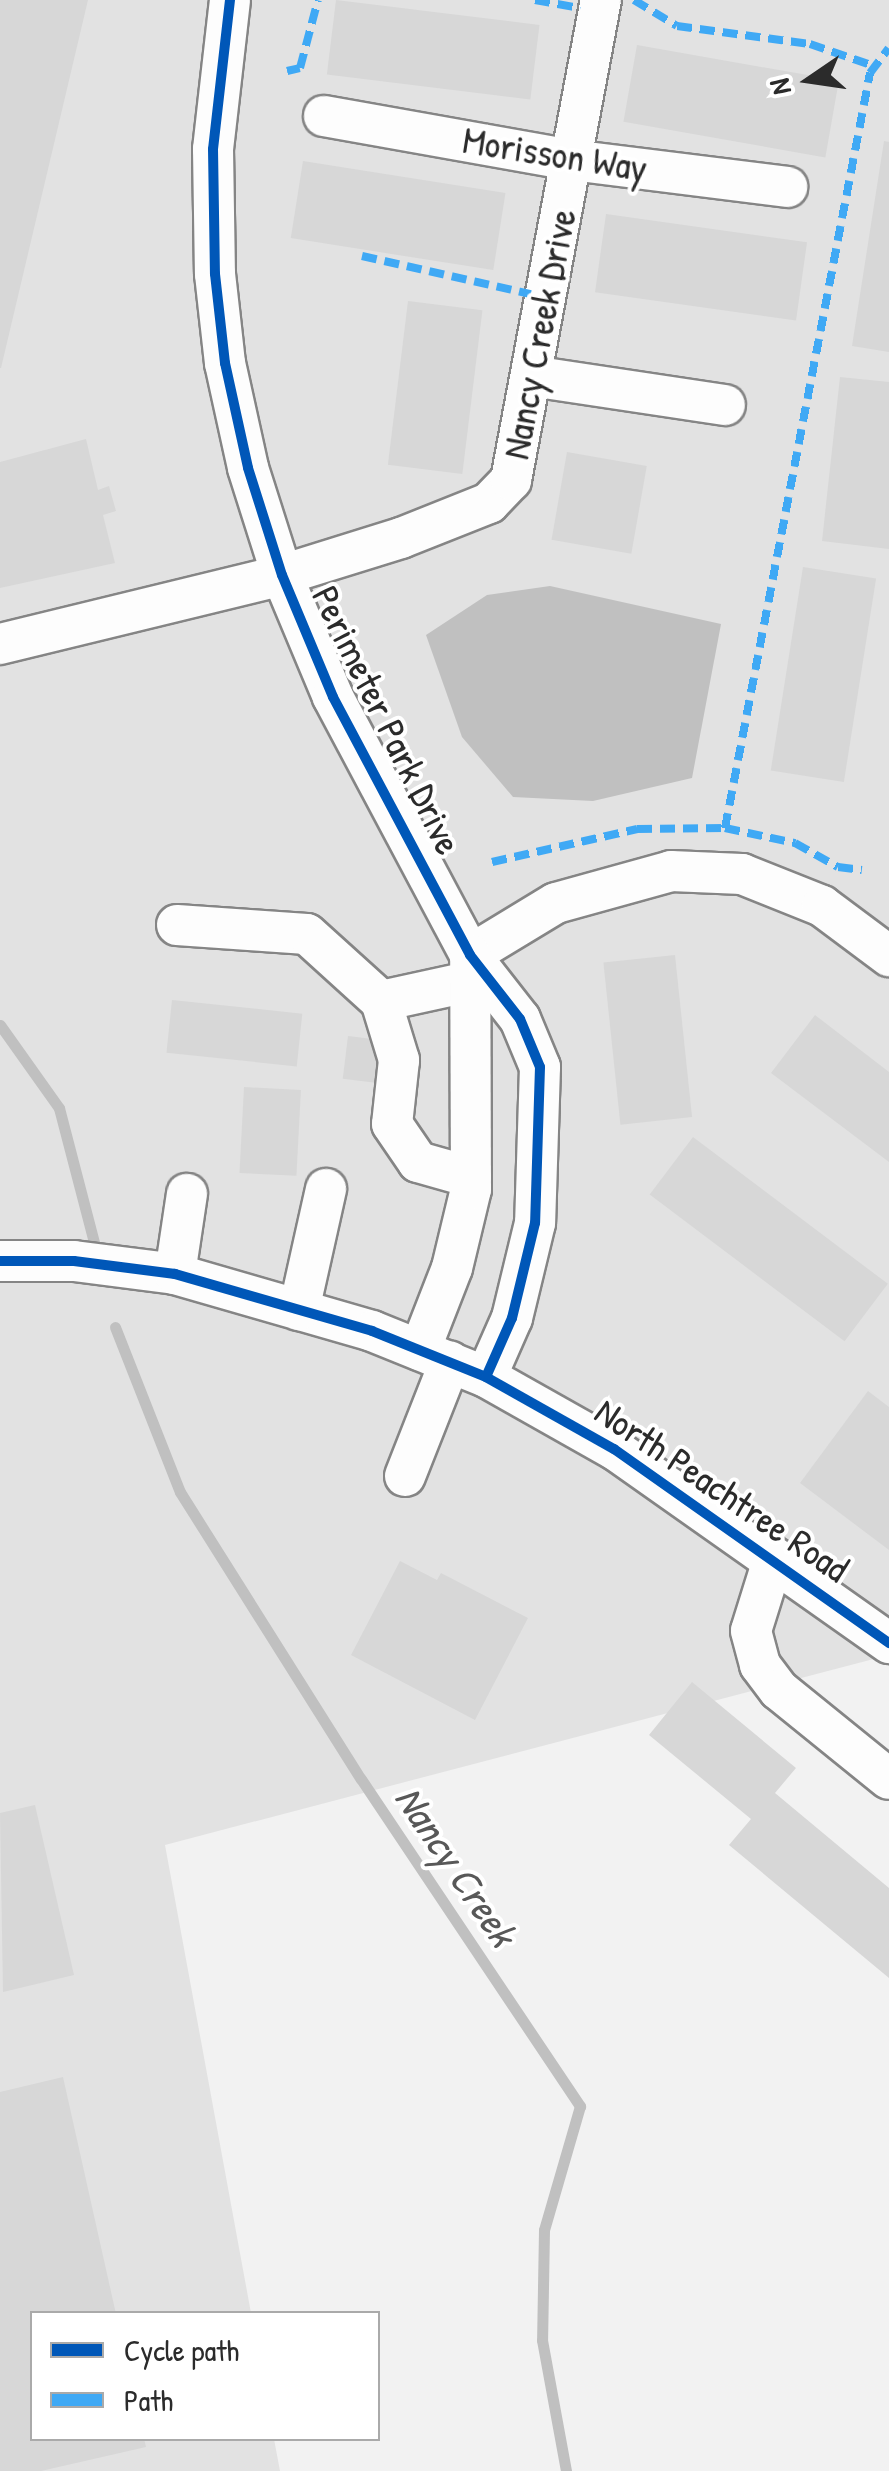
<!DOCTYPE html>
<style>
body{margin:0}
#map{position:relative;width:889px;height:2471px;overflow:hidden;background:#f2f2f2;font-family:"Patrick Hand",sans-serif}
div>[style]{position:absolute}
[style*='--x']{left:calc(var(--x)*1px);top:calc(var(--y)*1px);width:calc(var(--w)*1px);rotate:calc(var(--a)*1deg)}
.built>*{inset:0;background:#e2e2e2}
.water>*{inset:0;background:#c0c0c0}
.stream>*{height:11px;margin:-5.5px;padding:0 5.5px;transform-origin:5.5px;border-radius:5.5px;background:#c0c0c0}
.building>*{inset:0;background:#d7d7d7;transform-origin:0 0}
.roads{filter:drop-shadow(2px 0 #858585) drop-shadow(-2px 0 #858585) drop-shadow(0 2px #858585) drop-shadow(0 -2px #858585)}
.minor>*{height:40px;margin:-20px;padding:0 20px;transform-origin:20px;border-radius:20px;background:#fdfdfd}
.quiet>*{height:8px;margin-top:-4px;transform-origin:0;background:repeating-linear-gradient(90deg,#3fa9f5 0 15px,transparent 0 23px)}
.cycleway>*{height:10px;margin:-5px;padding:0 5px;transform-origin:5px;border-radius:5px;background:#0057b8}
span{translate:-50% -50%;white-space:nowrap;text-align:center;line-height:1.15;-webkit-text-stroke:8px #fff;paint-order:stroke}
.street-label{font-size:38px;color:#2b2b2b}
.water-label{font-size:40px;color:#585858;font-style:italic}
.legend{position:absolute;left:30px;top:2311px;width:350px;height:130px;box-sizing:border-box;background:#fff;border:2px solid #aaa;margin:0;padding:12px 18px;list-style:none;font-size:30px;color:#2b2b2b}
.legend li{display:flex;align-items:center;gap:20px;height:50px}
.legend b{width:50px;border:2px solid #aaa}
.north{position:absolute;left:759px;top:30px;width:100px;height:100px;-webkit-text-stroke:8px #fff;paint-order:stroke;rotate:257deg;font-size:28px;font-weight:700;line-height:40px;text-align:center;color:#2b2b2b}
.north::after{content:'';display:block;margin:auto;width:35px;height:45px;background:#2b2b2b;clip-path:polygon(50% 0,100% 100%,50% 72%,0 100%)}
</style>
<div id="map">
<div class="built">
<i style="clip-path:polygon(0 0,889px 0,889px 1655px,165px 1845px,251px 2313px,32px 2314px,32px 2438px,274px 2439px,280px 2471px,0 2471px)"></i>
</div>
<div class="water">
<i style="clip-path:polygon(550px 586px,721px 624px,692px 778px,593px 801px,513px 797px,462px 737px,426px 635px,487px 595px)"></i>
</div>
<div class="stream">
<i style="--x:0;--y:1025;--w:102;--a:54.6"></i>
<i style="--x:59;--y:1108;--w:151;--a:75.4"></i>
<i style="--x:115;--y:1327;--w:177;--a:68.5"></i>
<i style="--x:180;--y:1492;--w:339;--a:57.8"></i>
<i style="--x:361;--y:1779;--w:394;--a:56.2"></i>
<i style="--x:580;--y:2106;--w:129;--a:106.2"></i>
<i style="--x:544;--y:2230;--w:110;--a:91"></i>
<i style="--x:542;--y:2340;--w:133;--a:79.6"></i>
</div>
<div class="building">
<i style="clip-path:polygon(0 0,88px 0,1px 368px,0 368px)"></i>
<i style="left:336px;top:0;width:205px;height:75px;rotate:7deg"></i>
<i style="left:637px;top:45px;width:205px;height:78px;rotate:10deg"></i>
<i style="clip-path:polygon(884px 141px,889px 142px,889px 352px,852px 346px)"></i>
<i style="left:303px;top:161px;width:205px;height:78px;rotate:9deg"></i>
<i style="left:606px;top:214px;width:203px;height:79px;rotate:8deg"></i>
<i style="left:408px;top:301px;width:75px;height:165px;rotate:7deg"></i>
<i style="clip-path:polygon(840px 377px,889px 382px,889px 549px,822px 541px)"></i>
<i style="clip-path:polygon(86px 439px,98px 490px,109px 486px,116px 511px,103px 515px,115px 563px,0 588px,0 462px)"></i>
<i style="left:567px;top:452px;width:81px;height:89px;rotate:10deg"></i>
<i style="left:803px;top:567px;width:74px;height:206px;rotate:9deg"></i>
<i style="left:675px;top:955px;width:163px;height:72px;rotate:84deg"></i>
<i style="left:172px;top:1000px;width:131px;height:53px;rotate:6deg"></i>
<i style="clip-path:polygon(815px 1015px,889px 1072px,889px 1162px,771px 1073px)"></i>
<i style="left:348px;top:1036px;width:41px;height:43px;rotate:7deg"></i>
<i style="left:244px;top:1087px;width:57px;height:86px;rotate:3deg"></i>
<i style="left:693px;top:1137px;width:244px;height:72px;rotate:37deg"></i>
<i style="clip-path:polygon(868px 1391px,889px 1407px,889px 1550px,800px 1483px)"></i>
<i style="clip-path:polygon(400px 1561px,437px 1580px,441px 1573px,528px 1618px,475px 1720px,351px 1655px)"></i>
<i style="clip-path:polygon(692px 1682px,796px 1768px,775px 1793px,889px 1888px,889px 1978px,729px 1845px,751px 1819px,649px 1735px)"></i>
<i style="clip-path:polygon(35px 1805px,74px 1975px,3px 1992px,0 1813px)"></i>
<i style="clip-path:polygon(63px 2077px,116px 2314px,32px 2314px,32px 2438px,144px 2438px,146px 2447px,41px 2471px,0 2471px,0 2092px)"></i>
</div>
<div class="roads">
<div class="minor">
<i style="--x:230;--y:0;--w:150;--a:96.5"></i>
<i style="--x:213;--y:149;--w:125;--a:89.1"></i>
<i style="--x:215;--y:274;--w:90;--a:83.6"></i>
<i style="--x:225;--y:363;--w:107;--a:77.6"></i>
<i style="--x:248;--y:468;--w:112;--a:72.4"></i>
<i style="--x:282;--y:575;--w:132;--a:67.3"></i>
<i style="--x:333;--y:697;--w:292;--a:62"></i>
<i style="--x:470;--y:955;--w:81;--a:52"></i>
<i style="--x:520;--y:1019;--w:52;--a:67.4"></i>
<i style="--x:540;--y:1067;--w:156;--a:91.8"></i>
<i style="--x:535;--y:1223;--w:98;--a:103.6"></i>
<i style="--x:512;--y:1318;--w:64;--a:113.8"></i>
<i style="--x:324;--y:116;--w:251;--a:10.1"></i>
<i style="--x:571;--y:160;--w:218;--a:7.1"></i>
<i style="--x:531;--y:376;--w:196;--a:8.5"></i>
<i style="--x:0;--y:644;--w:290;--a:-13.7"></i>
<i style="--x:282;--y:575;--w:125;--a:-17.3"></i>
<i style="--x:401;--y:538;--w:95;--a:-21.7"></i>
<i style="--x:489;--y:503;--w:32;--a:-46"></i>
<i style="--x:511;--y:480;--w:488;--a:-79.4"></i>
<i style="--x:177;--y:925;--w:130;--a:4"></i>
<i style="--x:307;--y:934;--w:100;--a:42.2"></i>
<i style="--x:470;--y:955;--w:100;--a:-31.2"></i>
<i style="--x:556;--y:903;--w:119;--a:-15.5"></i>
<i style="--x:671;--y:871;--w:71;--a:2.4"></i>
<i style="--x:742;--y:874;--w:86;--a:21.8"></i>
<i style="--x:822;--y:906;--w:84;--a:36.7"></i>
<i style="--x:468;--y:982;--w:89;--a:167.7"></i>
<i style="--x:381;--y:1001;--w:62;--a:73"></i>
<i style="--x:399;--y:1060;--w:64;--a:96.2"></i>
<i style="--x:392;--y:1124;--w:46;--a:55.6"></i>
<i style="--x:418;--y:1162;--w:55;--a:15.8"></i>
<i style="--x:0;--y:1261;--w:74;--a:0"></i>
<i style="--x:74;--y:1261;--w:102;--a:7.3"></i>
<i style="--x:175;--y:1274;--w:205;--a:16.1"></i>
<i style="--x:372;--y:1331;--w:123;--a:22"></i>
<i style="--x:486;--y:1377;--w:147;--a:29.4"></i>
<i style="--x:614;--y:1449;--w:337;--a:35.2"></i>
<i style="--x:175;--y:1274;--w:81;--a:-81.5"></i>
<i style="--x:299;--y:1310;--w:124;--a:-77.4"></i>
<i style="--x:420;--y:1350;--w:88;--a:-68.7"></i>
<i style="--x:452;--y:1268;--w:81;--a:-76.5"></i>
<i style="--x:471;--y:1189;--w:234;--a:-90.2"></i>
<i style="--x:405;--y:1476;--w:123;--a:-68.5"></i>
<i style="--x:774;--y:1557;--w:77;--a:107.3"></i>
<i style="--x:751;--y:1631;--w:35;--a:75"></i>
<i style="--x:760;--y:1665;--w:31;--a:53"></i>
<i style="--x:779;--y:1690;--w:141;--a:39"></i>
</div>
</div>
<div class="quiet">
<i style="--x:535;--y:0;--w:46;--a:10.1"></i>
<i style="--x:634;--y:0;--w:50;--a:31.2"></i>
<i style="--x:677;--y:26;--w:134;--a:7.7"></i>
<i style="--x:810;--y:44;--w:68;--a:19"></i>
<i style="--x:287;--y:71;--w:13;--a:-13"></i>
<i style="--x:300;--y:68;--w:70;--a:-75.2"></i>
<i style="--x:362;--y:256;--w:173;--a:12.7"></i>
<i style="--x:725;--y:828;--w:72;--a:12.1"></i>
<i style="--x:795;--y:843;--w:49;--a:29.2"></i>
<i style="--x:838;--y:867;--w:24;--a:7"></i>
<i style="--x:492;--y:862;--w:149;--a:-12.8"></i>
<i style="--x:637;--y:829;--w:88;--a:-0.7"></i>
<i style="--x:725;--y:828;--w:769;--a:-79.13"></i>
<i style="--x:870;--y:73;--w:31;--a:-53"></i>
</div>
<div class="cycleway">
<i style="--x:230;--y:0;--w:150;--a:96.5"></i>
<i style="--x:213;--y:149;--w:125;--a:89.1"></i>
<i style="--x:215;--y:274;--w:90;--a:83.6"></i>
<i style="--x:225;--y:363;--w:107;--a:77.6"></i>
<i style="--x:248;--y:468;--w:112;--a:72.4"></i>
<i style="--x:282;--y:575;--w:132;--a:67.3"></i>
<i style="--x:333;--y:697;--w:292;--a:62"></i>
<i style="--x:470;--y:955;--w:81;--a:52"></i>
<i style="--x:520;--y:1019;--w:52;--a:67.4"></i>
<i style="--x:540;--y:1067;--w:156;--a:91.8"></i>
<i style="--x:535;--y:1223;--w:98;--a:103.6"></i>
<i style="--x:512;--y:1318;--w:64;--a:113.8"></i>
<i style="--x:0;--y:1261;--w:74;--a:0"></i>
<i style="--x:74;--y:1261;--w:102;--a:7.3"></i>
<i style="--x:175;--y:1274;--w:205;--a:16.1"></i>
<i style="--x:372;--y:1331;--w:123;--a:22"></i>
<i style="--x:486;--y:1377;--w:147;--a:29.4"></i>
<i style="--x:614;--y:1449;--w:337;--a:35.2"></i>
</div>
<div class="street-label">
<span style="left:555px;top:154px;rotate:9deg">Morisson Way</span>
<span style="left:539px;top:334px;rotate:-79deg">Nancy Creek Drive</span>
<span style="left:387px;top:720px;rotate:64deg">Perimeter Park Drive</span>
<span style="left:722px;top:1490px;rotate:34deg">North Peachtree Road</span>
</div>
<div class="water-label">
<span style="left:457px;top:1865px;rotate:56deg">Nancy Creek</span>
</div>
<ul class="legend">
<li><b style="height:12px;background:#0057b8"></b>Cycle path</li>
<li><b style="height:12px;background:#3fa9f5"></b>Path</li>
</ul>
<div class="north">N</div>
</div>
